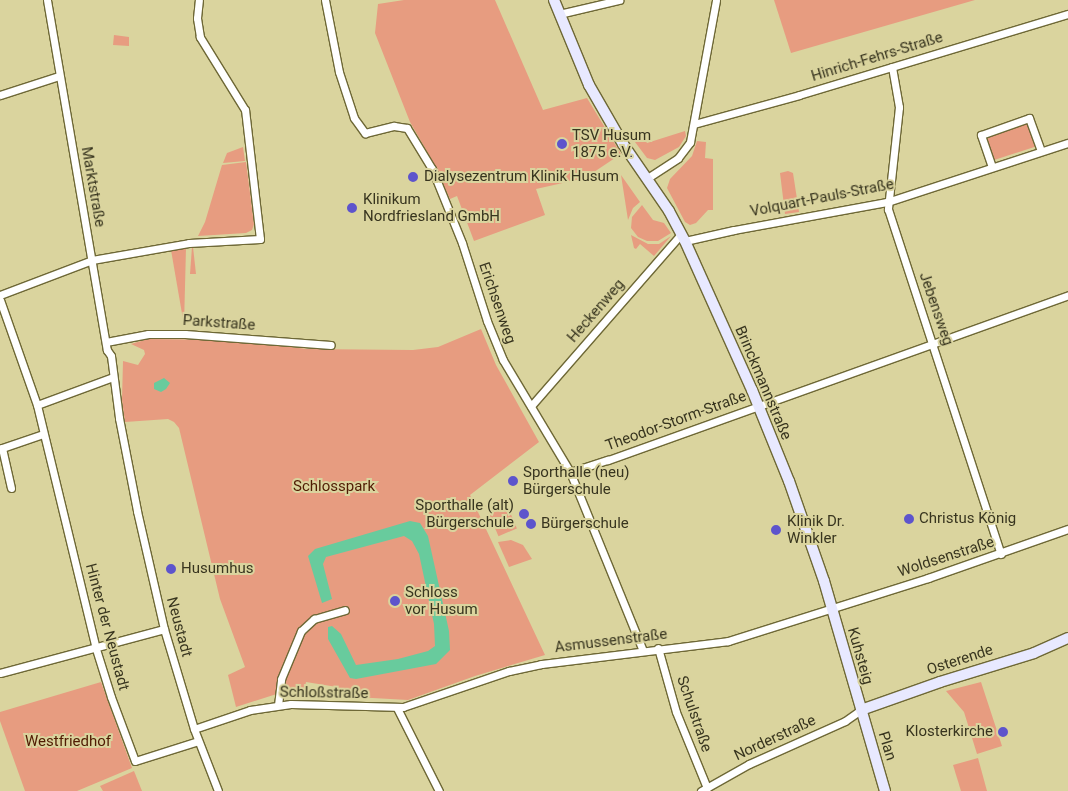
<!DOCTYPE html>
<meta charset="utf-8">
<style>
body{margin:0}
#map{position:relative;width:1068px;height:791px;overflow:hidden;background:#dad49e;font-family:Roboto,sans-serif}
div>[style]{position:absolute}
[style*='--x']{left:calc(var(--x)*1px);top:calc(var(--y)*1px);width:calc(var(--w)*1px);rotate:calc(var(--a)*1deg)}
.green>*{inset:0;background:#e79c80;transform-origin:0 0}
.water>*{inset:0;background:#68cb9d}
.roads{filter:drop-shadow(1px 0 #6e6836) drop-shadow(-1px 0 #6e6836) drop-shadow(0 1px #6e6836) drop-shadow(0 -1px #6e6836)}
.street>*{height:7px;margin:-3.5px;padding:0 3.5px;transform-origin:3.5px;border-radius:3.5px;background:#fff}
.secondary>*{height:10px;margin:-5px;padding:0 5px;transform-origin:5px;border-radius:5px;background:#e8e9ff}
.dots>*{width:14px;height:14px;translate:-50% -50%;box-sizing:border-box;border:2px solid #dad49e;border-radius:50%}
span{translate:-50% -50%;white-space:nowrap;text-align:center;line-height:1.15;-webkit-text-stroke:4px #dad49e;paint-order:stroke}
.street-label{font-size:15px;color:#38351f}
.poi-label{font-size:15px;color:#38351f}
.left{translate:0 -50%;text-align:left}
.right{translate:-100% -50%;text-align:right}
.park-label{font-size:15px;color:#501b03}
</style>
<div id="map">
<div class="green">
<i style="clip-path:polygon(404px 0,495px 0,543px 110px,587px 98px,621px 154px,585px 178px,536px 189px,545px 215px,474px 241px,457px 196px,450px 199px,433px 162px,410px 122px,375px 33px,378px 4px)"></i>
<i style="clip-path:polygon(774px 0,975px 0,791px 53px)"></i>
<i style="clip-path:polygon(114px 35px,129px 37px,129px 46px,113px 45px)"></i>
<i style="left:1027px;top:122px;width:26px;height:43px;rotate:72deg"></i>
<i style="clip-path:polygon(685px 131px,686px 136px,679px 147px,655px 160px,647px 158px,635px 142px,645px 140px,647px 143px)"></i>
<i style="clip-path:polygon(697px 141px,706px 142px,705px 158px,713px 159px,713px 210px,708px 210px,696px 223px,690px 225px,685px 222px,667px 188px,670px 179px,692px 156px)"></i>
<i style="clip-path:polygon(243px 147px,245px 161px,223px 163px,227px 153px)"></i>
<i style="clip-path:polygon(246px 162px,254px 224px,252px 230px,246px 233px,198px 236px,205px 222px,222px 165px)"></i>
<i style="clip-path:polygon(788px 171px,793px 173px,799px 212px,785px 214px,780px 173px)"></i>
<i style="clip-path:polygon(621px 175px,640px 202px,633px 208px,628px 220px)"></i>
<i style="clip-path:polygon(642px 205px,653px 220px,664px 223px,671px 233px,658px 241px,647px 241px,638px 237px,631px 228px,632px 217px)"></i>
<i style="clip-path:polygon(631px 235px,648px 244px,659px 244px,671px 236px,654px 256px,640px 244px,636px 249px,634px 248px)"></i>
<i style="clip-path:polygon(192px 247px,193px 247px,196px 274px,190px 274px)"></i>
<i style="clip-path:polygon(186px 248px,184px 325px,171px 250px)"></i>
<i style="clip-path:polygon(481px 329px,496px 365px,539px 442px,470px 495px,545px 655px,475px 676px,408px 700px,337px 696px,337px 687px,306px 682px,304px 692px,286px 691px,236px 707px,228px 675px,245px 667px,220px 599px,179px 428px,174px 422px,168px 419px,125px 422px,122px 400px,123px 361px,138px 365px,145px 354px,144px 350px,131px 344px,148px 339px,234px 340px,307px 349px,413px 350px,438px 347px)"></i>
<i style="left:504px;top:498px;width:33px;height:20px;rotate:67deg"></i>
<i style="clip-path:polygon(511px 540px,523px 545px,532px 559px,509px 567px,498px 542px)"></i>
<i style="clip-path:polygon(101px 682px,132px 768px,77px 791px,25px 791px,0 721px,0 712px)"></i>
<i style="clip-path:polygon(981px 682px,1002px 746px,977px 754px,964px 712px,946px 691px)"></i>
<i style="clip-path:polygon(978px 758px,987px 791px,961px 791px,953px 765px)"></i>
<i style="clip-path:polygon(134px 771px,142px 791px,103px 791px,100px 786px)"></i>
</div>
<div class="water">
<i style="clip-path:polygon(164px 378px,170px 383px,166px 389px,161px 392px,154px 389px,154px 383px)"></i>
<i style="clip-path:polygon(410px 521px,420px 523px,428px 536px,449px 631px,450px 650px,436px 664px,356px 679px,350px 678px,328px 639px,328px 627px,332px 626px,341px 634px,356px 665px,398px 659px,428px 651px,435px 646px,434px 624px,419px 554px,412px 541px,404px 536px,326px 557px,323px 564px,332px 599px,322px 603px,308px 556px,315px 549px)"></i>
</div>
<div class="roads">
<div class="street">
<i style="--x:47;--y:0;--w:355;--a:80.3"></i>
<i style="--x:107;--y:350;--w:7;--a:56"></i>
<i style="--x:111;--y:356;--w:63;--a:82.6"></i>
<i style="--x:119;--y:418;--w:95;--a:79"></i>
<i style="--x:137;--y:511;--w:121;--a:77.1"></i>
<i style="--x:164;--y:629;--w:104;--a:73.3"></i>
<i style="--x:194;--y:729;--w:66;--a:68.8"></i>
<i style="--x:325;--y:0;--w:73;--a:79"></i>
<i style="--x:339;--y:72;--w:48;--a:71.9"></i>
<i style="--x:354;--y:118;--w:19;--a:54"></i>
<i style="--x:365;--y:133;--w:30;--a:-14"></i>
<i style="--x:394;--y:126;--w:13;--a:9"></i>
<i style="--x:407;--y:128;--w:48;--a:58.6"></i>
<i style="--x:432;--y:169;--w:80;--a:67.9"></i>
<i style="--x:462;--y:243;--w:82;--a:72.2"></i>
<i style="--x:487;--y:321;--w:42;--a:67.7"></i>
<i style="--x:503;--y:360;--w:131;--a:59.1"></i>
<i style="--x:570;--y:472;--w:193;--a:67.8"></i>
<i style="--x:559;--y:14;--w:62;--a:-13.1"></i>
<i style="--x:892;--y:67;--w:41;--a:80.1"></i>
<i style="--x:899;--y:107;--w:103;--a:96.2"></i>
<i style="--x:888;--y:209;--w:363;--a:71.9"></i>
<i style="--x:0;--y:95;--w:62;--a:-17.9"></i>
<i style="--x:694;--y:124;--w:109;--a:-15.4"></i>
<i style="--x:799;--y:95;--w:281;--a:-16.8"></i>
<i style="--x:992;--y:167;--w:34;--a:-109"></i>
<i style="--x:981;--y:135;--w:51;--a:-19.5"></i>
<i style="--x:1029;--y:118;--w:35;--a:70"></i>
<i style="--x:646;--y:179;--w:38;--a:-33"></i>
<i style="--x:678;--y:158;--w:20;--a:-53"></i>
<i style="--x:690;--y:142;--w:144;--a:-79.6"></i>
<i style="--x:685;--y:241;--w:50;--a:-12.7"></i>
<i style="--x:734;--y:230;--w:156;--a:-10.4"></i>
<i style="--x:887;--y:202;--w:190;--a:-18.1"></i>
<i style="--x:0;--y:295;--w:98;--a:-20.8"></i>
<i style="--x:92;--y:260;--w:98;--a:-9.9"></i>
<i style="--x:189;--y:243;--w:71;--a:-3.2"></i>
<i style="--x:260;--y:239;--w:130;--a:-96.6"></i>
<i style="--x:245;--y:110;--w:86;--a:-121.7"></i>
<i style="--x:200;--y:37;--w:19;--a:-99"></i>
<i style="--x:197;--y:18;--w:18;--a:-84"></i>
<i style="--x:0;--y:300;--w:111;--a:70.6"></i>
<i style="--x:37;--y:405;--w:251;--a:76.4"></i>
<i style="--x:96;--y:649;--w:50;--a:72.6"></i>
<i style="--x:111;--y:697;--w:68;--a:69.4"></i>
<i style="--x:135;--y:761;--w:66;--a:-17.6"></i>
<i style="--x:106;--y:342;--w:43;--a:-10.8"></i>
<i style="--x:148;--y:334;--w:37;--a:0"></i>
<i style="--x:185;--y:334;--w:146;--a:4.3"></i>
<i style="--x:37;--y:405;--w:81;--a:-20.2"></i>
<i style="--x:531;--y:406;--w:228;--a:-48.9"></i>
<i style="--x:570;--y:472;--w:40;--a:-18"></i>
<i style="--x:608;--y:460;--w:489;--a:-19.7"></i>
<i style="--x:11;--y:488;--w:41;--a:-102.7"></i>
<i style="--x:2;--y:448;--w:43;--a:-18.9"></i>
<i style="--x:658;--y:648;--w:66;--a:74.3"></i>
<i style="--x:676;--y:712;--w:82;--a:67.8"></i>
<i style="--x:0;--y:673;--w:170;--a:-15"></i>
<i style="--x:278;--y:705;--w:26;--a:-83"></i>
<i style="--x:281;--y:679;--w:52;--a:-67.4"></i>
<i style="--x:301;--y:631;--w:18;--a:-43"></i>
<i style="--x:314;--y:619;--w:32;--a:-16"></i>
<i style="--x:397;--y:708;--w:93;--a:63.2"></i>
<i style="--x:194;--y:729;--w:59;--a:-18.7"></i>
<i style="--x:250;--y:710;--w:41;--a:-8.3"></i>
<i style="--x:291;--y:704;--w:112;--a:1.5"></i>
<i style="--x:403;--y:707;--w:112;--a:-18.8"></i>
<i style="--x:509;--y:671;--w:33;--a:-12"></i>
<i style="--x:541;--y:664;--w:188;--a:-7"></i>
<i style="--x:728;--y:641;--w:210;--a:-17.5"></i>
<i style="--x:928;--y:578;--w:148;--a:-19.3"></i>
<i style="--x:701;--y:791;--w:55;--a:-29.4"></i>
<i style="--x:749;--y:764;--w:105;--a:-24.1"></i>
<i style="--x:845;--y:721;--w:19;--a:-35"></i>
</div>
<div class="secondary">
<i style="--x:554;--y:0;--w:92;--a:67.6"></i>
<i style="--x:589;--y:85;--w:68;--a:60"></i>
<i style="--x:623;--y:144;--w:81;--a:55.5"></i>
<i style="--x:669;--y:211;--w:34;--a:62"></i>
<i style="--x:685;--y:241;--w:163;--a:65.8"></i>
<i style="--x:752;--y:390;--w:98;--a:67.9"></i>
<i style="--x:789;--y:481;--w:106;--a:70.7"></i>
<i style="--x:824;--y:581;--w:219;--a:73.8"></i>
<i style="--x:861;--y:710;--w:84;--a:-19.5"></i>
<i style="--x:940;--y:682;--w:98;--a:-17.1"></i>
<i style="--x:1034;--y:653;--w:37;--a:-24"></i>
</div>
</div>
<div class="dots">
<i style="left:562px;top:144px;background:#5d54cc"></i>
<i style="left:413px;top:177px;background:#5d54cc"></i>
<i style="left:352px;top:208px;background:#5d54cc"></i>
<i style="left:513px;top:481px;background:#5d54cc"></i>
<i style="left:524px;top:514px;background:#5d54cc"></i>
<i style="left:909px;top:519px;background:#5d54cc"></i>
<i style="left:531px;top:524px;background:#5d54cc"></i>
<i style="left:776px;top:530px;background:#5d54cc"></i>
<i style="left:171px;top:569px;background:#5d54cc"></i>
<i style="left:395px;top:601px;background:#5d54cc"></i>
<i style="left:1003px;top:732px;background:#5d54cc"></i>
</div>
<div class="street-label">
<span style="left:877px;top:57px;rotate:-17deg">Hinrich-Fehrs-Straße</span>
<span style="left:93px;top:187px;rotate:80deg">Marktstraße</span>
<span style="left:822px;top:198px;rotate:-11deg">Volquart-Pauls-Straße</span>
<span style="left:497px;top:303px;rotate:71deg">Erichsenweg</span>
<span style="left:936px;top:309px;rotate:71deg">Jebensweg</span>
<span style="left:596px;top:311px;rotate:-49deg">Heckenweg</span>
<span style="left:219px;top:323px;rotate:4deg">Parkstraße</span>
<span style="left:763px;top:383px;rotate:67deg">Brinckmannstraße</span>
<span style="left:676px;top:421px;rotate:-20deg">Theodor-Storm-Straße</span>
<span style="left:946px;top:557px;rotate:-18deg">Woldsenstraße</span>
<span style="left:107px;top:627px;rotate:75deg">Hinter der Neustadt</span>
<span style="left:179px;top:627px;rotate:75deg">Neustadt</span>
<span style="left:611px;top:641px;rotate:-7deg">Asmussenstraße</span>
<span style="left:860px;top:656px;rotate:74deg">Kuhsteig</span>
<span style="left:960px;top:660px;rotate:-18deg">Osterende</span>
<span style="left:324px;top:693px;rotate:1deg">Schloßstraße</span>
<span style="left:694px;top:714px;rotate:71deg">Schulstraße</span>
<span style="left:775px;top:738px;rotate:-25deg">Norderstraße</span>
<span style="left:887px;top:746px;rotate:73deg">Plan</span>
</div>
<div class="poi-label">
<span class="left" style="left:572px;top:144px">TSV Husum<br>1875 e.V.</span>
<span class="left" style="left:424px;top:177px">Dialysezentrum Klinik Husum</span>
<span class="left" style="left:363px;top:208px">Klinikum<br>Nordfriesland GmbH</span>
<span class="left" style="left:523px;top:481px">Sporthalle (neu)<br>Bürgerschule</span>
<span class="right" style="left:514px;top:514px">Sporthalle (alt)<br>Bürgerschule</span>
<span class="left" style="left:919px;top:519px">Christus König</span>
<span class="left" style="left:787px;top:530px">Klinik Dr.<br>Winkler</span>
<span class="left" style="left:541px;top:524px">Bürgerschule</span>
<span class="left" style="left:181px;top:569px">Husumhus</span>
<span class="left" style="left:405px;top:601px">Schloss<br>vor Husum</span>
<span class="right" style="left:993px;top:732px">Klosterkirche</span>
</div>
<div class="park-label">
<span style="left:334px;top:487px">Schlosspark</span>
<span style="left:68px;top:742px">Westfriedhof</span>
</div>
</div>
